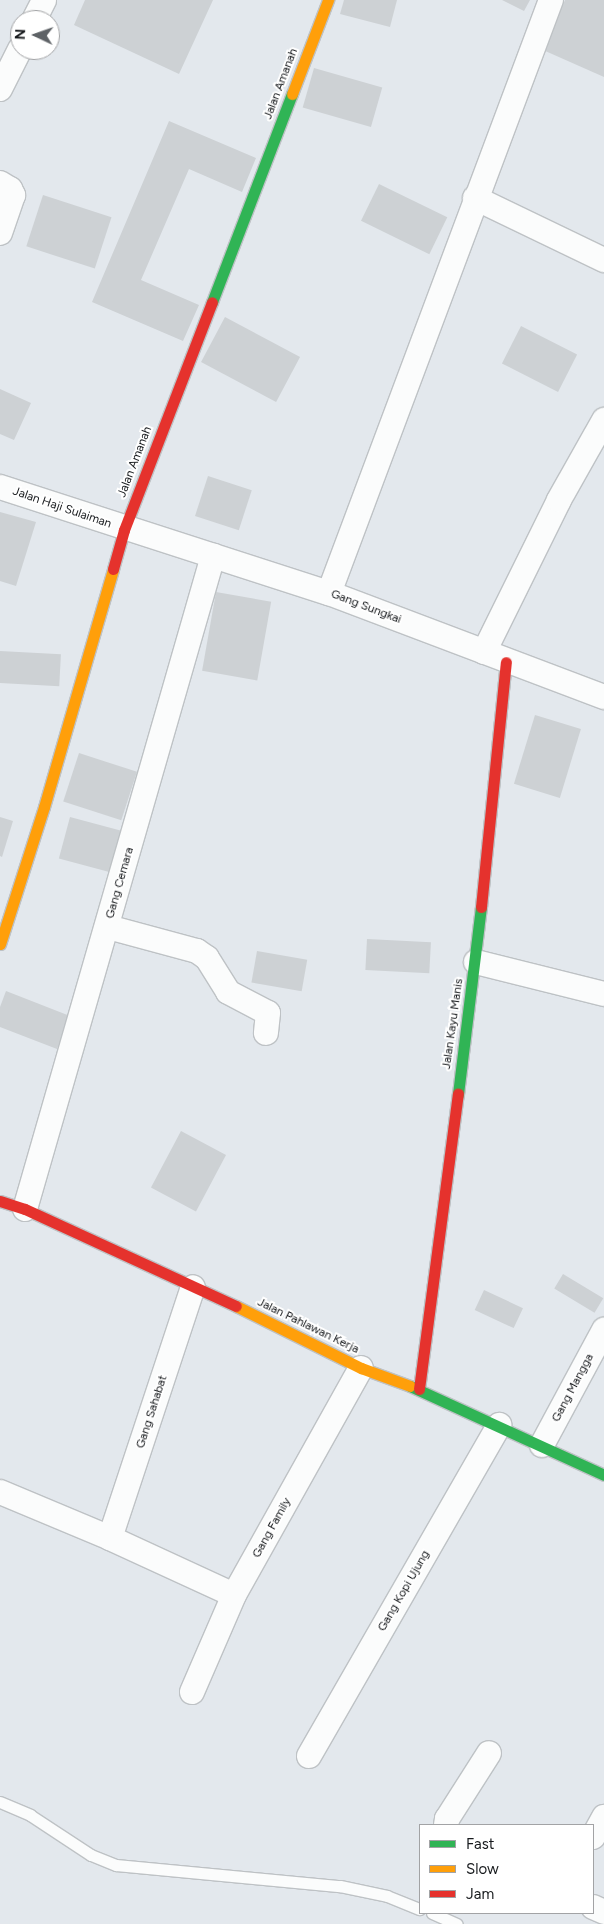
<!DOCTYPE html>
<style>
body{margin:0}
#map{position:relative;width:604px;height:1924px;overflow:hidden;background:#e3e8ed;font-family:Figtree,sans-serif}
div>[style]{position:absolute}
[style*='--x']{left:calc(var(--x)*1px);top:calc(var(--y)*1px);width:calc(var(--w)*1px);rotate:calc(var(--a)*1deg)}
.building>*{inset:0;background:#cdd1d4;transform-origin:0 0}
.roads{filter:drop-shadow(1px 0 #bec2c5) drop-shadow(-1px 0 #bec2c5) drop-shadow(0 1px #bec2c5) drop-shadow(0 -1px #bec2c5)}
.lane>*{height:11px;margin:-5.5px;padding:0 5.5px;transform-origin:5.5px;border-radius:5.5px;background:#fbfcfc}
.street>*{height:24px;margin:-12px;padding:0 12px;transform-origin:12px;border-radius:12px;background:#fbfcfc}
.fast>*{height:11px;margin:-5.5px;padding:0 5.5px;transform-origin:5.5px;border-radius:5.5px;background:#30b455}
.slow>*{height:11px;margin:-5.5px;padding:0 5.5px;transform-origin:5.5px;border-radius:5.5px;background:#ff9f0a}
.jam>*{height:11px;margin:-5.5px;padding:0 5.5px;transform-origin:5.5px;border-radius:5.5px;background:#e5322d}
span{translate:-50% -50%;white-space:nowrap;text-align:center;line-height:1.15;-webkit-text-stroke:4px #fff;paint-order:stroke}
.street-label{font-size:12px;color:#171a1d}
.legend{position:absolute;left:419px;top:1824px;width:175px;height:90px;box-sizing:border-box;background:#fff;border:1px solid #a2a3a5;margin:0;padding:6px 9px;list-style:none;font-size:15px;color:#171a1d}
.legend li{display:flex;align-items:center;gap:10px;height:25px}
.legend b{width:25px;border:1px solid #a2a3a5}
.north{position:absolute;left:10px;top:10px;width:50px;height:50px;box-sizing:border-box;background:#fff;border:1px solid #a2a3a5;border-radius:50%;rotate:273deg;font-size:14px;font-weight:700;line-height:20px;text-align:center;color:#171a1d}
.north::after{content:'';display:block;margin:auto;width:18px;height:22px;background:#5e6266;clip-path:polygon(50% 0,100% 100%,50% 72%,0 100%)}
</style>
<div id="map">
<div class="building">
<i style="clip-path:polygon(85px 0,213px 0,179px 74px,74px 25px)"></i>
<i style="clip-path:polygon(344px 0,397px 0,390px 27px,340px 14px)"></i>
<i style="clip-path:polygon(502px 0,530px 0,524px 11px)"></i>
<i style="clip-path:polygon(565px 0,604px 0,604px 77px,543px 50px)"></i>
<i style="left:314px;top:68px;width:71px;height:41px;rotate:16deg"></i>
<i style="clip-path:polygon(169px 121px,256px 158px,242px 192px,189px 169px,141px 280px,199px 305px,183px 341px,92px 302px)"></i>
<i style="left:379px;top:184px;width:76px;height:41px;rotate:26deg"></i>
<i style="left:43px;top:195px;width:72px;height:54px;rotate:18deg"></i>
<i style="left:225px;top:317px;width:85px;height:51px;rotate:28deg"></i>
<i style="left:521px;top:326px;width:63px;height:42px;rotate:27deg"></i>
<i style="clip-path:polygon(0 389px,31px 403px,14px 440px,0 434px)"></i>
<i style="left:208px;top:476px;width:46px;height:42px;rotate:18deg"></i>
<i style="clip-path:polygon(0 512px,36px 522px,16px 586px,0 581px)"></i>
<i style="left:216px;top:592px;width:56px;height:80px;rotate:10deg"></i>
<i style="left:0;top:651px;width:61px;height:32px;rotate:3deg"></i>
<i style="left:535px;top:715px;width:48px;height:72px;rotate:17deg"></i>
<i style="left:79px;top:753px;width:61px;height:51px;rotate:18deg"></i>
<i style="clip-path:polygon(0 817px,13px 821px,2px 857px,0 856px)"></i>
<i style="left:70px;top:817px;width:57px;height:43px;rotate:15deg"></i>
<i style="left:367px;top:939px;width:64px;height:31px;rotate:3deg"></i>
<i style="left:257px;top:951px;width:51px;height:32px;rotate:10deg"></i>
<i style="clip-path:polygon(6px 991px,70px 1016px,57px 1049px,0 1027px,0 1007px)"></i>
<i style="left:181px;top:1131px;width:51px;height:64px;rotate:28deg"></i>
<i style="left:563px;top:1274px;width:47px;height:17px;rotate:31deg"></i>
<i style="left:484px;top:1290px;width:43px;height:22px;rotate:25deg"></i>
</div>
<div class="roads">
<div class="lane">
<i style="--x:0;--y:1802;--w:33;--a:23"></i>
<i style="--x:30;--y:1815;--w:73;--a:33.3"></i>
<i style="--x:91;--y:1855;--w:27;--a:22"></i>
<i style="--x:116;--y:1865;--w:225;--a:5.4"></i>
<i style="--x:340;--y:1886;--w:48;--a:12"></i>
<i style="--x:387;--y:1896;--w:35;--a:22"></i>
<i style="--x:432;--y:1913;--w:27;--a:24"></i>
</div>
<div class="street">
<i style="--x:34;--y:20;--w:22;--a:-63"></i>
<i style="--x:0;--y:89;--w:45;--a:-63.4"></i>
<i style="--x:0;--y:183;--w:12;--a:31"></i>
<i style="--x:10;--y:189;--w:7;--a:63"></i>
<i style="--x:13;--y:195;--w:40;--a:108.9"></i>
<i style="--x:475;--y:198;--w:143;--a:25.7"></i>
<i style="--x:0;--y:487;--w:346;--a:17.9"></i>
<i style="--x:329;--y:593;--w:294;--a:20.7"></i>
<i style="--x:329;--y:593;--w:633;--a:-69.48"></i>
<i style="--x:484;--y:652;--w:169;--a:-63.7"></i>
<i style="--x:559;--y:500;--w:92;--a:-60.6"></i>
<i style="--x:108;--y:927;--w:92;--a:15.1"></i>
<i style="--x:197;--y:951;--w:12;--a:35"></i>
<i style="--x:207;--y:958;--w:40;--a:58"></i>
<i style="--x:228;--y:992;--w:45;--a:27.7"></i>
<i style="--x:268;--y:1013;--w:20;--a:96"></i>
<i style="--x:476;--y:962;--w:132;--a:14"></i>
<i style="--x:25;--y:1209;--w:680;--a:-73.94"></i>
<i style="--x:542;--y:1445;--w:131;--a:-61.7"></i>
<i style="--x:0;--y:1492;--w:119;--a:22.7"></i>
<i style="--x:110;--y:1538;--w:136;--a:24.7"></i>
<i style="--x:110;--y:1538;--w:264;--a:-71.7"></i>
<i style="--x:192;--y:1692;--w:106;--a:-66.6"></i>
<i style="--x:234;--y:1595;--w:260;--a:-60.8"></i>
<i style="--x:309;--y:1756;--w:382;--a:-60.1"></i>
<i style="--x:446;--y:1825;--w:6;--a:-81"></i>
<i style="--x:447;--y:1819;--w:78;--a:-57.5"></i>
<i style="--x:593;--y:1837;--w:23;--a:-61"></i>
<i style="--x:593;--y:1907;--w:12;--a:24"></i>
</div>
<div class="fast">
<i style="--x:212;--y:302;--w:223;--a:-69"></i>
<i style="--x:458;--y:1094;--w:188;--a:-83"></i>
<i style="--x:410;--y:1386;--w:213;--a:24.6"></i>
</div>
<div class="slow">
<i style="--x:292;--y:94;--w:101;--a:-69"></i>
<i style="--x:0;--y:944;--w:144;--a:-72.2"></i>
<i style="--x:44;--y:807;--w:248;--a:-73.8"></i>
<i style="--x:236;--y:1306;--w:140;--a:26.4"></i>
<i style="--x:361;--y:1368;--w:52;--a:20.2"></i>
</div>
<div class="jam">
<i style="--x:113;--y:569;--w:41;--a:-74.2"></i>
<i style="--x:124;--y:530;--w:244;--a:-68.9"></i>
<i style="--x:481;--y:907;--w:246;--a:-84.2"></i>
<i style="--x:0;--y:1201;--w:26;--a:18"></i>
<i style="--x:25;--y:1209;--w:232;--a:24.7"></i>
<i style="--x:419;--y:1389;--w:298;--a:-82.5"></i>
</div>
</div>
<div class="street-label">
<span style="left:281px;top:84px;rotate:-69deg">Jalan Amanah</span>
<span style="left:135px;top:462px;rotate:-69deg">Jalan Amanah</span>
<span style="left:62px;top:508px;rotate:19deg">Jalan Haji Sulaiman</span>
<span style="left:366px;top:607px;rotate:21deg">Gang Sungkai</span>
<span style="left:120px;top:883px;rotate:-74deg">Gang Cemara</span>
<span style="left:453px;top:1024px;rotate:-82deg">Jalan Kayu Manis</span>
<span style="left:308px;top:1326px;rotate:26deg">Jalan Pahlawan Kerja</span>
<span style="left:573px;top:1388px;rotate:-62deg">Gang Mangga</span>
<span style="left:152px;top:1412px;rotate:-72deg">Gang Sahabat</span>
<span style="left:272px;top:1528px;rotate:-61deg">Gang Family</span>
<span style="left:404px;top:1591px;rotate:-60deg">Gang Kopi Ujung</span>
</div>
<ul class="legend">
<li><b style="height:6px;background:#30b455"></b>Fast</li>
<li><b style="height:6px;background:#ff9f0a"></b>Slow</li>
<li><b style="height:6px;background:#e5322d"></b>Jam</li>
</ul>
<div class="north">N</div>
</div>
